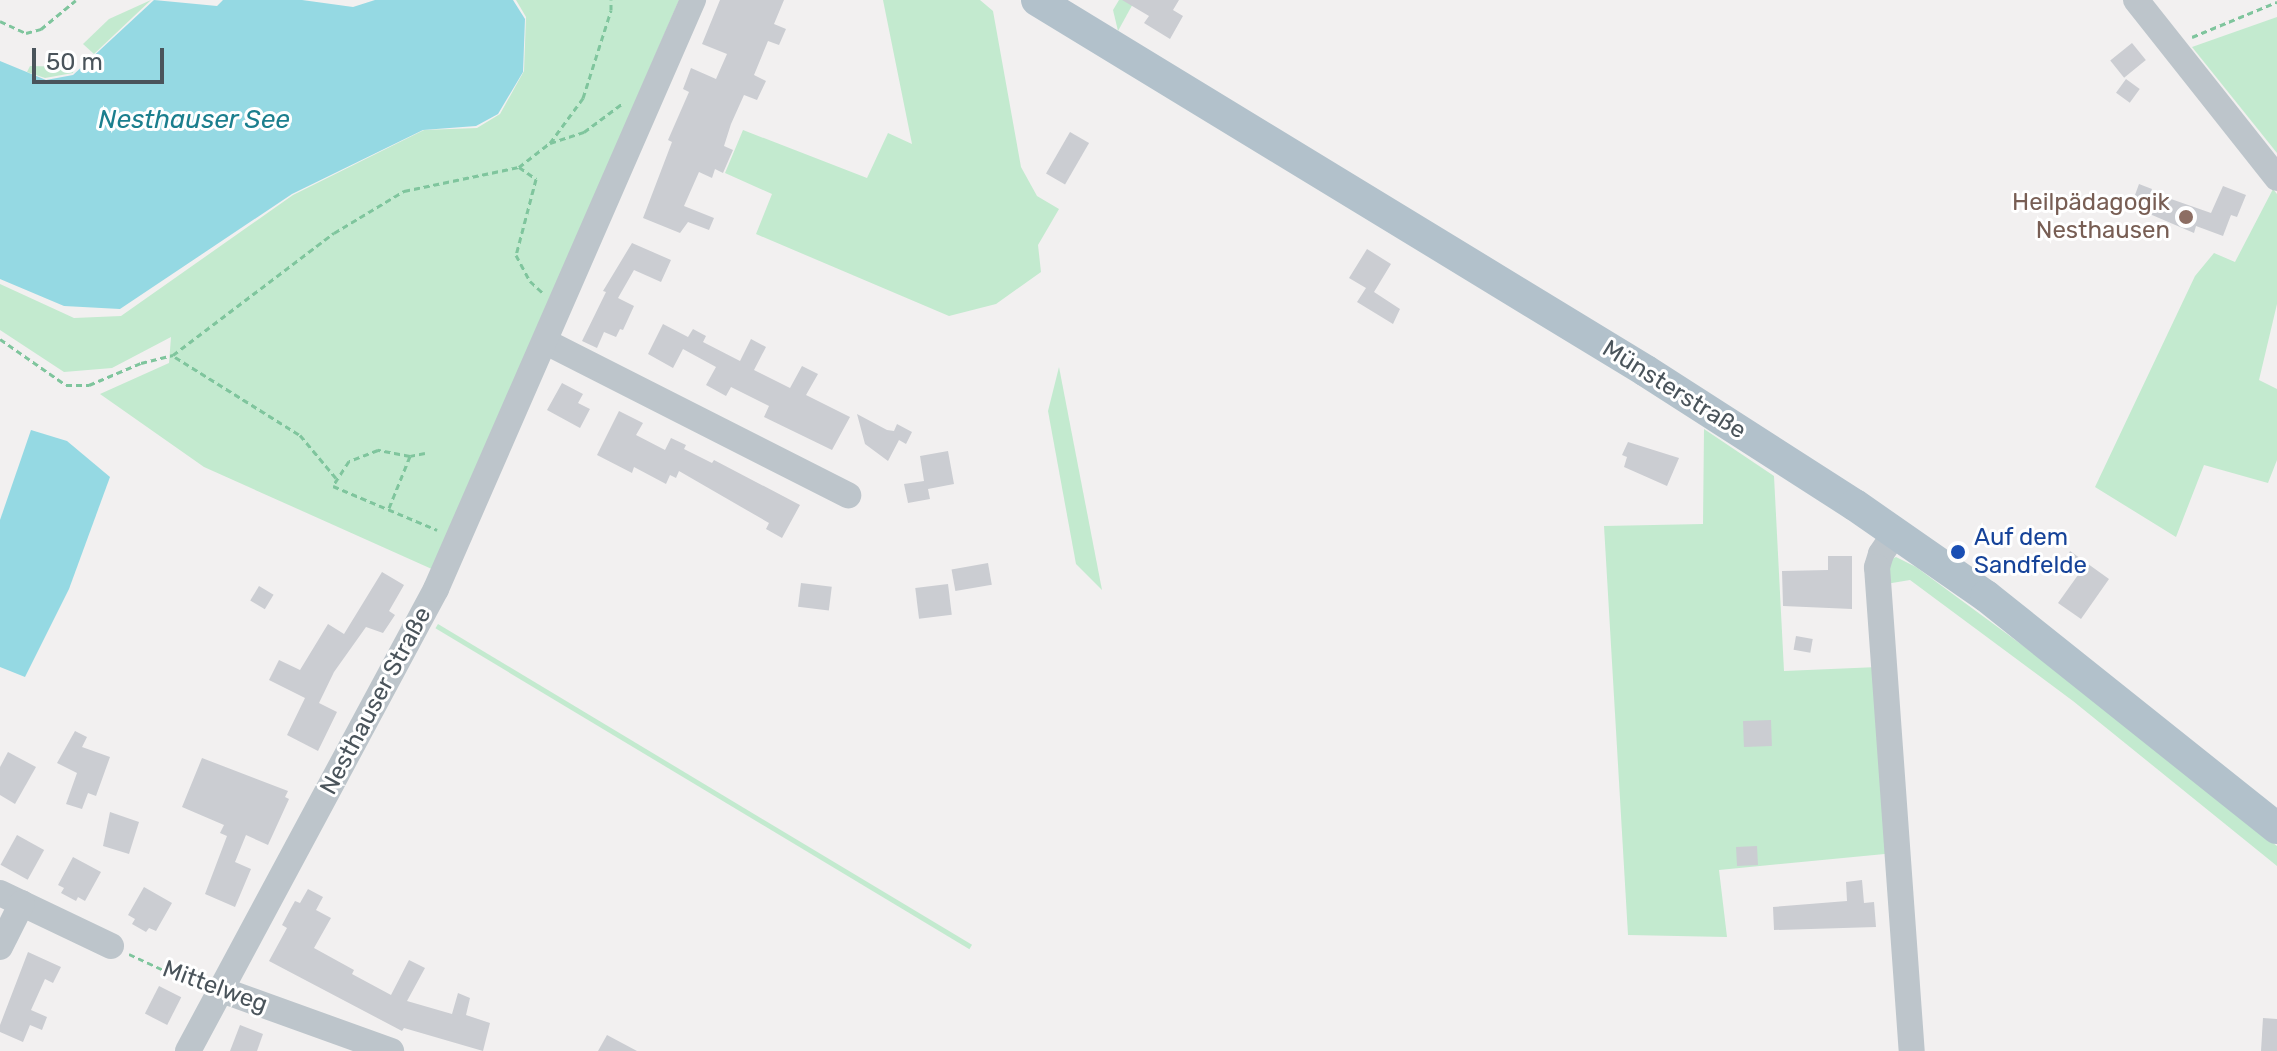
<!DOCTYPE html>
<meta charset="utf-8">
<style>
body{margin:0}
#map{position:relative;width:2277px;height:1051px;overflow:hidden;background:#f2f0f0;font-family:Rubik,sans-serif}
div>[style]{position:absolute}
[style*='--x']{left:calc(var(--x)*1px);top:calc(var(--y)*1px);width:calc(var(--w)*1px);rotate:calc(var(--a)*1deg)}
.green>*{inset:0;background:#c3eacf;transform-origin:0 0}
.water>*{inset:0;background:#95d9e3}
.building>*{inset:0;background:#cbcdd2;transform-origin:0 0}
.path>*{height:3px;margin-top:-1.5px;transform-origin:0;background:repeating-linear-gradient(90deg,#7fc59d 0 6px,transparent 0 10px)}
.minor>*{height:26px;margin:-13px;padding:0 13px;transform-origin:13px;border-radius:13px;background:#bdc5cb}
.major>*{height:32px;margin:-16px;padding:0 16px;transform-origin:16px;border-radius:16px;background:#b2c1cb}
.dots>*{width:22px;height:22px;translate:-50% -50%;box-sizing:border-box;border:4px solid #fff;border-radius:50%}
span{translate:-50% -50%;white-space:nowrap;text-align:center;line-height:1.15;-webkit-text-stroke:6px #fff;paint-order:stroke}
.education-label{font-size:24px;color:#785e54}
.right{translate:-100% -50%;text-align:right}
.street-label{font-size:24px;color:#4a545b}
.transit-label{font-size:24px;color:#164399}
.left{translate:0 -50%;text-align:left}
.water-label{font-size:26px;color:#1b7f8e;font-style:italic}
.scale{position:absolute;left:32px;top:48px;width:132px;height:36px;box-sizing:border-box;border:4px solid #4a545b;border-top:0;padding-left:10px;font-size:24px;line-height:28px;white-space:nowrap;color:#4a545b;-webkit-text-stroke:6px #fff;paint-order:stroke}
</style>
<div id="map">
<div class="green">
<i style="clip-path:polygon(151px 0,94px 54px,83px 44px,109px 19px)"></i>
<i style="clip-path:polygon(516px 0,679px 0,434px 570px,204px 467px,100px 394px,169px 363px,171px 337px,112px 368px,64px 372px,0 330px,0 284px,74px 318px,121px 316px,293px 195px,424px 130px,477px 128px,500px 114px,524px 71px,526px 17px)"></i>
<i style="clip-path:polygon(883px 0,980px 0,993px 11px,1021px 167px,1037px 196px,1059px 209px,1038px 245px,1041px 272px,996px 304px,949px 316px,756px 234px,772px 194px,725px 173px,743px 130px,867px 178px,888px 133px,912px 144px)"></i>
<i style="clip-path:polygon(1119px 0,1135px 0,1118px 31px,1113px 10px)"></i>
<i style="clip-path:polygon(2277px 17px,2277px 153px,2192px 47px)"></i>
<i style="clip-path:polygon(30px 66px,74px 67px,73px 73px,45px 78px,27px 72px)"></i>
<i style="clip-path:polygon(2273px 189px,2277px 194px,2277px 304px,2259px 380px,2277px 389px,2277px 460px,2268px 483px,2204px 465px,2176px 537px,2095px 487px,2195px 276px,2214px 253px,2235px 262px)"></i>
<i style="clip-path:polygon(1059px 367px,1102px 590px,1076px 564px,1048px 411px)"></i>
<i style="clip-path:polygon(1704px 429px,1774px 476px,1784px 671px,1878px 667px,1895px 853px,1719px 870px,1727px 937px,1628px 935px,1604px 526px,1703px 524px)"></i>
<i style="clip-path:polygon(1896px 557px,1916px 567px,2124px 720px,2214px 793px,2277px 846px,2277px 866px,2073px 701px,1910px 580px,1886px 584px,1890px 560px)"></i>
<i style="left:438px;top:624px;width:623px;height:5px;rotate:31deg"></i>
</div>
<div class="water">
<i style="clip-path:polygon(154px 0,217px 6px,223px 0,302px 0,353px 7px,375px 0,513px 0,525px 19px,523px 72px,498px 114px,476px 126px,423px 130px,292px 194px,120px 309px,64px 306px,0 279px,0 61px,46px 80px,73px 75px)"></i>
<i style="clip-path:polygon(31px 430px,67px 441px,110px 477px,69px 589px,25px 677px,0 667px,0 520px)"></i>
</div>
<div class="building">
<i style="clip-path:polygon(720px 0,784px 0,774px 24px,786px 29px,779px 45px,768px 41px,754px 75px,766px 81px,757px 100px,744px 95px,731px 124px,724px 146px,733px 150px,723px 173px,715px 169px,712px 178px,699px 172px,684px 206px,714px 218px,709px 230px,688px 222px,680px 233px,643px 218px,672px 142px,668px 140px,689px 92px,683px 89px,691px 68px,716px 79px,727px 54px,702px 44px)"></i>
<i style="clip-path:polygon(1122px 0,1179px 0,1173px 10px,1183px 16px,1170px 39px,1144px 23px,1149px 16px)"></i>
<i style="left:2132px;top:43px;width:22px;height:28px;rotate:51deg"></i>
<i style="left:2126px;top:79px;width:17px;height:17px;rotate:36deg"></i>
<i style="left:1070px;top:132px;width:22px;height:48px;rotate:30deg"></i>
<i style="clip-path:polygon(2139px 184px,2152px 189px,2151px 192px,2211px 213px,2223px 186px,2246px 195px,2237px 217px,2231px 215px,2223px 236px,2196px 226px,2194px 233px,2131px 206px)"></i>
<i style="clip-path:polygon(632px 243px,671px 260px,661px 282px,634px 270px,618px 298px,634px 306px,623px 330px,620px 329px,616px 337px,604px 332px,597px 348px,582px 341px,606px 292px,603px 291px)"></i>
<i style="clip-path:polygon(1367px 249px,1391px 264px,1374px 292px,1400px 309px,1393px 324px,1357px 302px,1366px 288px,1349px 278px)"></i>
<i style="clip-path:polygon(663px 324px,688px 337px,693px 329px,706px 336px,703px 342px,740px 361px,751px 339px,766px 347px,754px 370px,790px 388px,802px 366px,818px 374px,806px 395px,850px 417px,832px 450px,764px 417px,769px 406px,731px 387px,726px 396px,706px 385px,716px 367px,683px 349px,673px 368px,648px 354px)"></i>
<i style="clip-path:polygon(562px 383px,583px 394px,578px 403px,590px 409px,580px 428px,547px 410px)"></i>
<i style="clip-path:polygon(619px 411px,643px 423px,636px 435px,665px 450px,671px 438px,686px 445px,684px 449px,712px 463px,714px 460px,800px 505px,782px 538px,766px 529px,769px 523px,679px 471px,676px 478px,670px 475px,666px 484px,634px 467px,632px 473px,597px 455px)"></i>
<i style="clip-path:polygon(857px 414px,887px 430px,894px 431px,897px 424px,912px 432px,906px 444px,899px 440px,888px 461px,865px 444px)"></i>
<i style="clip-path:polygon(1628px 442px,1679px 458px,1667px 486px,1624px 467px,1627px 457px,1622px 455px)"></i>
<i style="clip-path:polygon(948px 451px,954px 484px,928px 489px,930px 499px,908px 503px,904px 484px,924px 481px,920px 456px)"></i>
<i style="clip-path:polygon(2070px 551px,2109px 579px,2081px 619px,2058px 603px,2078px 575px,2064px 565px)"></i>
<i style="clip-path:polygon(1828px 556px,1852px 556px,1852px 609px,1783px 606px,1782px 571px,1828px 570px)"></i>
<i style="left:988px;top:563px;width:22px;height:37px;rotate:80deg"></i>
<i style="clip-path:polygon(382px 572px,404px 585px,389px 611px,395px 615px,383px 633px,366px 627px,334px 672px,319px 703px,337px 712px,318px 751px,287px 735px,305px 698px,269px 680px,279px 660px,300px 670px,328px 624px,344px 634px)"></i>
<i style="left:801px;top:583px;width:31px;height:24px;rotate:7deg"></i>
<i style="left:948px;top:584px;width:31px;height:33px;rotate:83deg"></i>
<i style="left:259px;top:586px;width:17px;height:17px;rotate:31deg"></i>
<i style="left:1796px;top:636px;width:17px;height:14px;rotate:10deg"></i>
<i style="left:1771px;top:720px;width:26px;height:28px;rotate:88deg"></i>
<i style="clip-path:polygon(75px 731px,87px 737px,82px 747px,110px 757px,96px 796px,88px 793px,82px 809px,66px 804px,77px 773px,57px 763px)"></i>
<i style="clip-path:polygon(8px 752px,36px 767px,15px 804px,0 795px,0 767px)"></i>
<i style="clip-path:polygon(202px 758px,288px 791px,285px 797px,289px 799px,268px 845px,246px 835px,235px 862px,251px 869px,235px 907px,205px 894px,227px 836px,220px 833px,224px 825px,182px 807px)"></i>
<i style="clip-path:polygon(110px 812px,139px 822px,129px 854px,103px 846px)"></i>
<i style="left:17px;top:835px;width:31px;height:34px;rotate:29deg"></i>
<i style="left:1757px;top:846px;width:19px;height:21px;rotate:87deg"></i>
<i style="clip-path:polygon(73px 857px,101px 872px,85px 901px,78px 897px,76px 901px,61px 893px,64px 888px,58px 885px)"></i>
<i style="clip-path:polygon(1862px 880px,1864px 903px,1874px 902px,1876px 927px,1774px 930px,1773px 907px,1847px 901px,1846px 882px)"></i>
<i style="clip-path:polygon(144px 887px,172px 903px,156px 931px,149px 928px,146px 932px,132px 924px,135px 919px,128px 915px)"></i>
<i style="clip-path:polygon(308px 889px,323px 897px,316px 910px,331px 918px,314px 948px,354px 970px,352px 974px,391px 995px,409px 960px,425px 968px,407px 1001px,452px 1014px,458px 993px,470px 998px,466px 1015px,490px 1023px,483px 1051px,404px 1028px,402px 1031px,269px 961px,287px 928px,282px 925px,290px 910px,295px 901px,300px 903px)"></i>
<i style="clip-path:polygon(28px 952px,61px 967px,53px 983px,45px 979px,31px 1010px,47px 1017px,42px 1030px,30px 1025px,23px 1042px,0 1032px,0 1025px)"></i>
<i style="left:159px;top:986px;width:25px;height:31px;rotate:27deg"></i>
<i style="clip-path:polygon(2263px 1018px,2277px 1019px,2277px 1051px,2261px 1051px)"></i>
<i style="clip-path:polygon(240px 1025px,263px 1034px,257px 1051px,230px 1051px)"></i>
<i style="clip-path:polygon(607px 1035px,637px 1051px,598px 1051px)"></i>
</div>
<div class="path">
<i style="--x:0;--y:21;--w:29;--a:25"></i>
<i style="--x:26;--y:33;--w:16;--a:-15"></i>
<i style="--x:41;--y:29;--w:45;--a:-39.6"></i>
<i style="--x:2192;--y:37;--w:92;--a:-22.4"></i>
<i style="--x:550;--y:143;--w:36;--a:-18"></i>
<i style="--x:584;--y:132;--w:49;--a:-36.6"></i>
<i style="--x:519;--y:167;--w:21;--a:35"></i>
<i style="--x:536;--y:179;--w:79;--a:104.7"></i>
<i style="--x:516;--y:255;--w:30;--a:62"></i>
<i style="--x:530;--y:281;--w:18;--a:43"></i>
<i style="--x:0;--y:339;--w:80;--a:34.9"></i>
<i style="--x:66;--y:385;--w:23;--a:0"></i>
<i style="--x:89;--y:385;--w:56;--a:-22.9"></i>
<i style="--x:141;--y:363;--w:33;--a:-14"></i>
<i style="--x:173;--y:355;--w:202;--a:-37.2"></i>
<i style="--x:334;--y:233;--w:82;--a:-31"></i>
<i style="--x:404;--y:191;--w:117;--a:-11.8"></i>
<i style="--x:519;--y:167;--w:39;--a:-38"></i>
<i style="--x:550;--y:143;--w:56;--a:-53.7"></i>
<i style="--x:583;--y:98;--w:92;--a:-72.3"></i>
<i style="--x:611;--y:10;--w:10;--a:-90"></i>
<i style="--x:175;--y:357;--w:147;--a:32"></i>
<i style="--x:300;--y:435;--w:56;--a:50.1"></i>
<i style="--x:425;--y:453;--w:15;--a:169"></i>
<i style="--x:410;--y:456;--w:33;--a:-169"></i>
<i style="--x:378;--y:450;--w:31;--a:159"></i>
<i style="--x:349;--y:461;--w:30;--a:123"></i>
<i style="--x:333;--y:486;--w:113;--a:22.9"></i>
<i style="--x:389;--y:508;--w:56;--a:-68"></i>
<i style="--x:129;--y:954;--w:76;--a:24.9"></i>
</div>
<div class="minor">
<i style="--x:2136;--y:0;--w:227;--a:51.6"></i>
<i style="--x:546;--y:342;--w:339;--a:26.9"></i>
<i style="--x:1895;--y:533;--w:25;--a:124"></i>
<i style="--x:1881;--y:554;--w:14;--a:107"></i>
<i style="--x:1877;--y:567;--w:485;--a:85.9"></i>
<i style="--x:0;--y:893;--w:123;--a:25.5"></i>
<i style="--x:0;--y:947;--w:49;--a:-63.4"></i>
<i style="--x:219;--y:989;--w:183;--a:19.8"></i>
<i style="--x:188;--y:1051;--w:524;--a:-61.77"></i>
<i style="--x:436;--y:589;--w:643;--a:-66.43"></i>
</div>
<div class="major">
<i style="--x:1037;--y:0;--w:713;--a:31.35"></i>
<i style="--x:1646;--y:371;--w:248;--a:32.7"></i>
<i style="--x:1855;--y:505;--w:160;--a:34.8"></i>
<i style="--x:1986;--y:596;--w:372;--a:38.6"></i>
</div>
<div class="dots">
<i style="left:2186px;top:217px;background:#8d6e63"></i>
<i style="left:1958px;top:552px;background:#1a4fb4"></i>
</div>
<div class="education-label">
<span class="right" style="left:2170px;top:217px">Heilpädagogik<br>Nesthausen</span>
</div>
<div class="street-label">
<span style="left:1674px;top:390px;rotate:32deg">Münsterstraße</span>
<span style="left:376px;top:701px;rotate:-62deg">Nesthauser Straße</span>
<span style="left:215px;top:987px;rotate:20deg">Mittelweg</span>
</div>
<div class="transit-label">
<span class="left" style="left:1974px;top:552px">Auf dem<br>Sandfelde</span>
</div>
<div class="water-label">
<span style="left:194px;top:120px">Nesthauser See</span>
</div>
<div class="scale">50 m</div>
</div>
